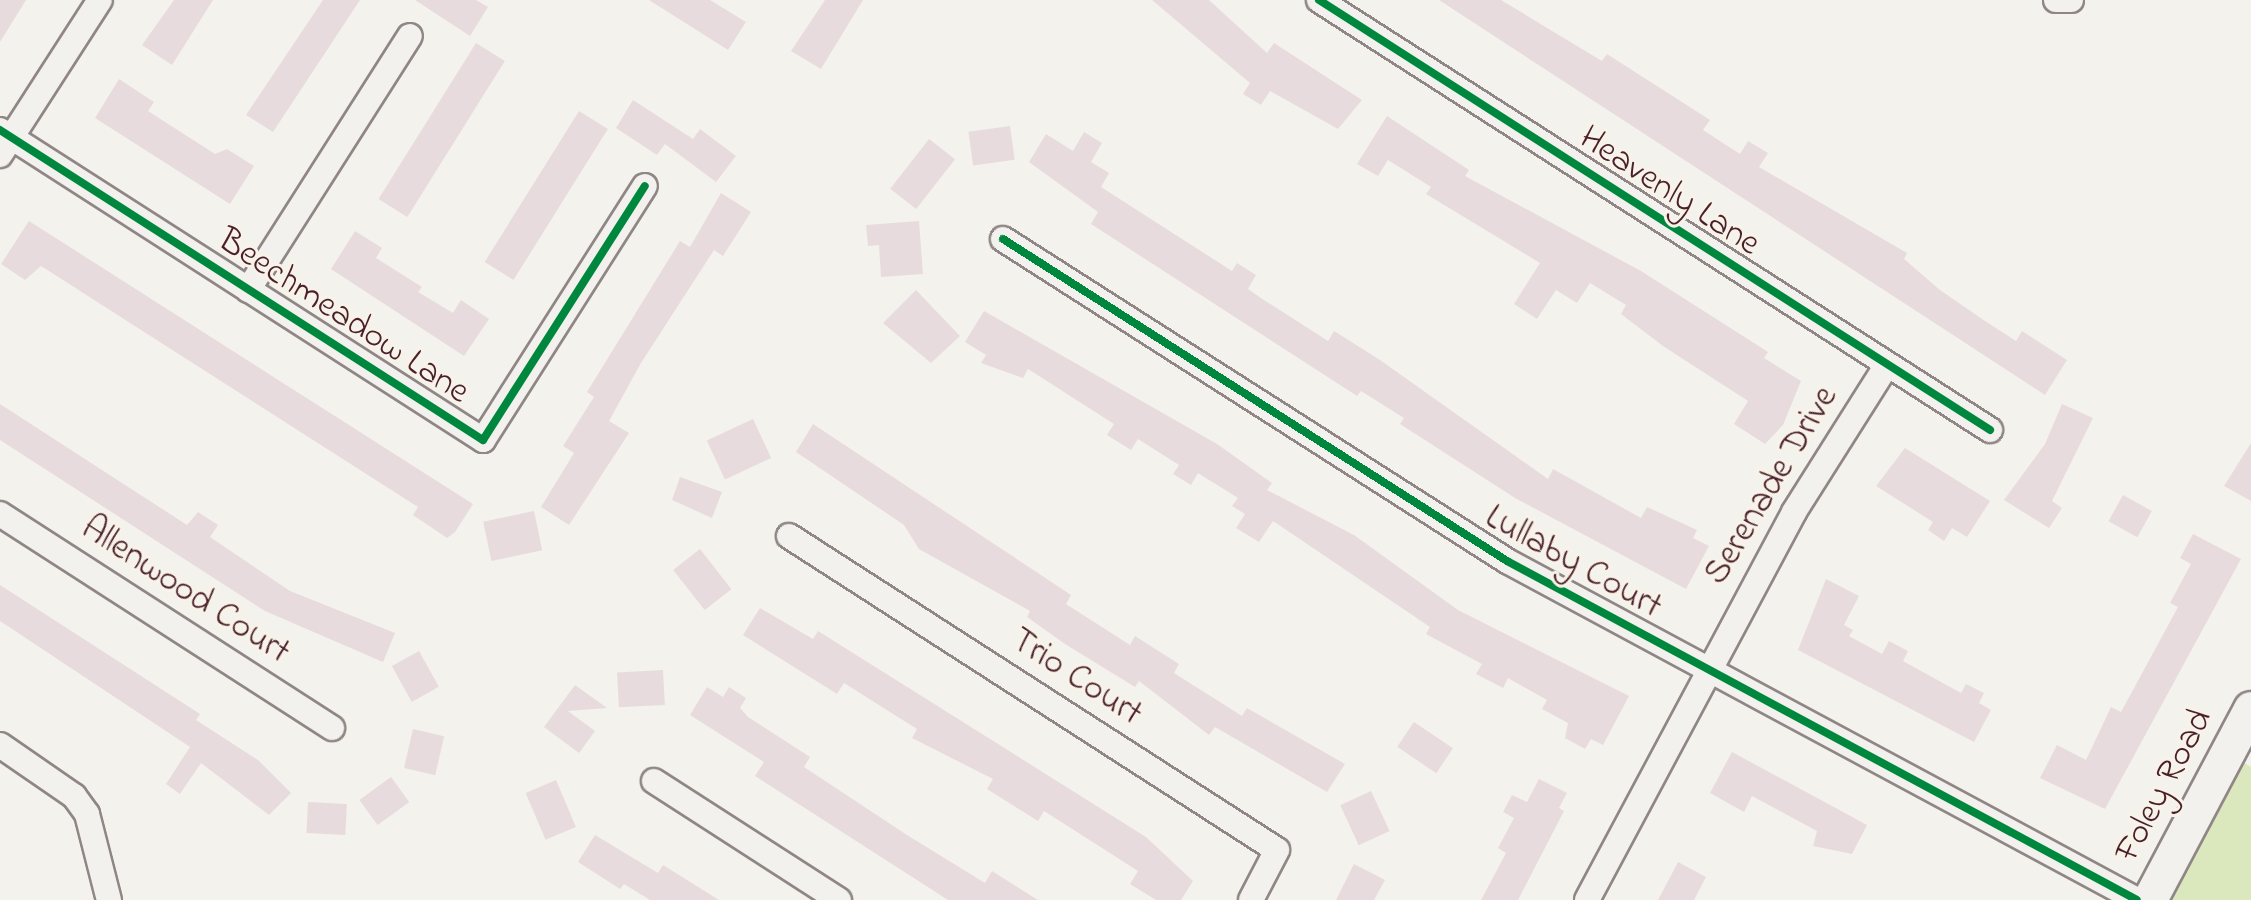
<!DOCTYPE html>
<style>
body{margin:0}
#map{position:relative;width:2251px;height:900px;overflow:hidden;background:#f4f2ec;font-family:"Indie Flower",sans-serif}
div>[style]{position:absolute}
[style*='--x']{left:calc(var(--x)*1px);top:calc(var(--y)*1px);width:calc(var(--w)*1px);rotate:calc(var(--a)*1deg)}
.green>*{inset:0;background:#dbe7bc}
.building>*{inset:0;background:#e8dbdd;transform-origin:0 0}
.roads{filter:drop-shadow(2px 0 #8f8685) drop-shadow(-2px 0 #8f8685) drop-shadow(0 2px #8f8685) drop-shadow(0 -2px #8f8685)}
.street>*{height:24px;margin:-12px;padding:0 12px;transform-origin:12px;border-radius:12px;background:#f2f1ed}
.secondary>*{height:34px;margin:-17px;padding:0 17px;transform-origin:17px;border-radius:17px;background:#f2f1ed}
.cycleway>*{height:8px;margin:-4px;padding:0 4px;transform-origin:4px;border-radius:4px;background:#00873e}
span{translate:-50% -50%;white-space:nowrap;text-align:center;line-height:1.15;-webkit-text-stroke:6px #f7f3e8;paint-order:stroke}
.street-label{font-size:36px;color:#4a1f2b}
</style>
<div id="map">
<div class="green">
<i style="clip-path:polygon(2228px 753px,2251px 767px,2251px 900px,2150px 900px)"></i>
</div>
<div class="building">
<i style="clip-path:polygon(0 0,26px 0,0 42px)"></i>
<i style="clip-path:polygon(174px 0,213px 0,172px 65px,142px 45px)"></i>
<i style="clip-path:polygon(323px 0,360px 0,273px 132px,246px 115px)"></i>
<i style="clip-path:polygon(415px 0,476px 0,488px 7px,470px 36px)"></i>
<i style="clip-path:polygon(649px 0,710px 0,746px 22px,728px 50px)"></i>
<i style="clip-path:polygon(825px 0,863px 0,821px 69px,791px 51px)"></i>
<i style="clip-path:polygon(1152px 0,1209px 0,1267px 53px,1274px 43px,1362px 100px,1338px 129px,1270px 91px,1261px 105px,1243px 94px,1250px 83px)"></i>
<i style="clip-path:polygon(1439px 0,1501px 0,1602px 61px,1607px 54px,1710px 120px,1703px 130px,1740px 154px,1748px 141px,1768px 153px,1759px 167px,1907px 253px,1904px 259px,1940px 290px,1985px 321px,2016px 341px,2022px 331px,2067px 360px,2045px 395px)"></i>
<i style="left:476px;top:43px;width:34px;height:184px;rotate:32deg"></i>
<i style="clip-path:polygon(119px 79px,154px 102px,148px 111px,215px 154px,227px 149px,254px 166px,230px 204px,95px 118px)"></i>
<i style="clip-path:polygon(633px 100px,693px 139px,700px 129px,736px 156px,716px 182px,665px 144px,657px 155px,616px 128px)"></i>
<i style="left:579px;top:111px;width:34px;height:178px;rotate:32deg"></i>
<i style="clip-path:polygon(1387px 116px,1469px 170px,1465px 176px,1641px 271px,1768px 352px,1764px 358px,1801px 381px,1783px 425px,1765px 444px,1734px 424px,1748px 401px,1663px 346px,1621px 314px,1626px 305px,1590px 283px,1577px 303px,1556px 290px,1537px 319px,1514px 304px,1540px 263px,1426px 194px,1431px 187px,1388px 160px,1378px 176px,1357px 164px)"></i>
<i style="left:1010px;top:126px;width:34px;height:42px;rotate:82deg"></i>
<i style="clip-path:polygon(1084px 132px,1102px 143px,1091px 162px,1109px 173px,1101px 187px,1232px 271px,1237px 263px,1256px 275px,1248px 289px,1264px 300px,1328px 341px,1334px 331px,1380px 360px,1548px 479px,1553px 469px,1641px 518px,1647px 507px,1697px 530px,1693px 538px,1709px 546px,1686px 589px,1515px 498px,1400px 424px,1404px 418px,1361px 391px,1357px 396px,1091px 224px,1098px 212px,1029px 162px,1046px 134px,1073px 151px)"></i>
<i style="left:929px;top:139px;width:33px;height:63px;rotate:38deg"></i>
<i style="clip-path:polygon(721px 193px,751px 212px,723px 256px,714px 250px,641px 363px,609px 421px,629px 433px,569px 525px,541px 507px,574px 453px,563px 446px,594px 397px,587px 392px,680px 241px,690px 247px)"></i>
<i style="clip-path:polygon(29px 221px,473px 504px,455px 532px,447px 538px,413px 515px,418px 507px,41px 266px,25px 280px,1px 264px)"></i>
<i style="clip-path:polygon(919px 221px,923px 274px,881px 277px,879px 245px,868px 246px,866px 225px)"></i>
<i style="clip-path:polygon(355px 231px,382px 248px,376px 258px,422px 287px,418px 292px,453px 313px,461px 300px,489px 319px,464px 356px,331px 269px)"></i>
<i style="clip-path:polygon(916px 290px,960px 336px,931px 363px,883px 323px)"></i>
<i style="clip-path:polygon(984px 311px,1217px 444px,1272px 483px,1267px 490px,1354px 535px,1458px 610px,1629px 696px,1603px 745px,1591px 739px,1585px 749px,1565px 738px,1568px 723px,1542px 709px,1547px 700px,1508px 678px,1503px 688px,1476px 674px,1482px 664px,1426px 634px,1430px 627px,1273px 521px,1259px 542px,1236px 528px,1245px 514px,1232px 506px,1238px 498px,1198px 473px,1191px 485px,1173px 474px,1179px 465px,1138px 439px,1131px 450px,1107px 435px,1114px 424px,1028px 369px,1023px 378px,981px 363px,986px 355px,965px 342px)"></i>
<i style="clip-path:polygon(0 404px,187px 525px,198px 512px,218px 525px,210px 537px,290px 591px,395px 633px,383px 662px,265px 611px,0 440px)"></i>
<i style="clip-path:polygon(2062px 404px,2093px 418px,2052px 501px,2062px 508px,2049px 528px,2004px 500px,2045px 444px)"></i>
<i style="left:753px;top:419px;width:43px;height:51px;rotate:65deg"></i>
<i style="clip-path:polygon(813px 424px,1071px 595px,1066px 604px,1130px 645px,1135px 636px,1179px 664px,1174px 673px,1242px 716px,1247px 708px,1345px 764px,1327px 792px,1215px 727px,1209px 735px,1139px 681px,1135px 687px,1065px 644px,1027px 617px,1030px 611px,919px 549px,904px 525px,796px 452px)"></i>
<i style="clip-path:polygon(2251px 443px,2251px 501px,2224px 486px)"></i>
<i style="clip-path:polygon(1905px 448px,1990px 501px,1967px 537px,1952px 528px,1944px 541px,1928px 530px,1933px 522px,1876px 486px)"></i>
<i style="clip-path:polygon(680px 477px,722px 492px,712px 518px,672px 500px)"></i>
<i style="left:2123px;top:495px;width:33px;height:30px;rotate:29deg"></i>
<i style="left:534px;top:511px;width:40px;height:52px;rotate:78deg"></i>
<i style="clip-path:polygon(2193px 534px,2241px 559px,2105px 809px,2040px 778px,2057px 745px,2086px 760px,2111px 707px,2121px 712px,2178px 607px,2170px 603px,2191px 564px,2180px 558px)"></i>
<i style="left:700px;top:549px;width:51px;height:34px;rotate:52deg"></i>
<i style="clip-path:polygon(1826px 579px,1859px 596px,1844px 625px,1853px 630px,1849px 636px,1882px 654px,1889px 641px,1908px 651px,1903px 661px,1961px 693px,1966px 684px,1984px 693px,1979px 703px,1991px 710px,1974px 742px,1798px 650px)"></i>
<i style="clip-path:polygon(0 585px,200px 714px,196px 720px,258px 760px,291px 793px,269px 815px,201px 763px,180px 794px,166px 784px,190px 747px,0 621px)"></i>
<i style="clip-path:polygon(760px 608px,813px 639px,818px 631px,1146px 837px,1193px 881px,1181px 900px,1156px 900px,1130px 884px,1138px 871px,1044px 811px,1038px 821px,987px 789px,993px 779px,912px 738px,917px 729px,844px 683px,837px 694px,743px 635px)"></i>
<i style="left:419px;top:651px;width:41px;height:31px;rotate:61deg"></i>
<i style="left:663px;top:670px;width:35px;height:46px;rotate:87deg"></i>
<i style="clip-path:polygon(575px 685px,607px 708px,568px 711px,595px 731px,579px 753px,544px 727px)"></i>
<i style="clip-path:polygon(707px 687px,723px 697px,729px 687px,746px 698px,740px 708px,748px 717px,810px 757px,804px 767px,907px 835px,985px 883px,992px 871px,1038px 900px,948px 900px,755px 776px,764px 762px,690px 715px)"></i>
<i style="left:1414px;top:722px;width:47px;height:30px;rotate:34deg"></i>
<i style="left:413px;top:729px;width:32px;height:40px;rotate:13deg"></i>
<i style="clip-path:polygon(1732px 752px,1867px 825px,1852px 854px,1813px 846px,1817px 831px,1752px 796px,1744px 812px,1710px 793px)"></i>
<i style="left:391px;top:777px;width:31px;height:39px;rotate:54deg"></i>
<i style="clip-path:polygon(1539px 779px,1567px 793px,1559px 808px,1564px 811px,1518px 900px,1481px 900px,1506px 853px,1498px 848px,1514px 818px,1503px 812px,1512px 795px,1527px 802px)"></i>
<i style="left:556px;top:780px;width:51px;height:33px;rotate:67deg"></i>
<i style="left:1371px;top:791px;width:44px;height:34px;rotate:65deg"></i>
<i style="left:308px;top:802px;width:39px;height:31px;rotate:3deg"></i>
<i style="clip-path:polygon(595px 835px,658px 873px,663px 865px,719px 900px,650px 900px,624px 884px,620px 889px,578px 862px)"></i>
<i style="clip-path:polygon(1678px 862px,1706px 877px,1694px 900px,1658px 900px)"></i>
<i style="clip-path:polygon(1354px 864px,1385px 880px,1374px 900px,1336px 900px)"></i>
</div>
<div class="roads">
<div class="street">
<i style="--x:1319;--y:0;--w:797;--a:32.65"></i>
<i style="--x:2056;--y:0;--w:15;--a:0"></i>
<i style="--x:0;--y:130;--w:574;--a:32.69"></i>
<i style="--x:483;--y:440;--w:301;--a:-57.5"></i>
<i style="--x:0;--y:155;--w:184;--a:-57.2"></i>
<i style="--x:1003;--y:239;--w:598;--a:32.57"></i>
<i style="--x:1507;--y:561;--w:715;--a:28.28"></i>
<i style="--x:248;--y:290;--w:301;--a:-57.5"></i>
<i style="--x:0;--y:514;--w:395;--a:32.8"></i>
<i style="--x:789;--y:536;--w:580;--a:32.76"></i>
<i style="--x:1277;--y:850;--w:56;--a:117.5"></i>
<i style="--x:0;--y:745;--w:90;--a:34.6"></i>
<i style="--x:74;--y:796;--w:22;--a:54"></i>
<i style="--x:87;--y:814;--w:89;--a:75.7"></i>
<i style="--x:654;--y:781;--w:220;--a:32.8"></i>
<i style="--x:1587;--y:900;--w:440;--a:-61.9"></i>
<i style="--x:1794;--y:512;--w:174;--a:-57.7"></i>
</div>
<div class="secondary">
<i style="--x:2150;--y:900;--w:216;--a:-62.1"></i>
</div>
</div>
<div class="cycleway">
<i style="--x:1319;--y:0;--w:797;--a:32.65"></i>
<i style="--x:0;--y:130;--w:574;--a:32.69"></i>
<i style="--x:483;--y:440;--w:301;--a:-57.5"></i>
<i style="--x:1003;--y:239;--w:598;--a:32.57"></i>
<i style="--x:1507;--y:561;--w:715;--a:28.28"></i>
</div>
<div class="street-label">
<span style="left:1669px;top:192px;rotate:33deg">Heavenly Lane</span>
<span style="left:343px;top:317px;rotate:33deg">Beechmeadow Lane</span>
<span style="left:1772px;top:486px;rotate:-59deg">Serenade Drive</span>
<span style="left:1573px;top:563px;rotate:29deg">Lullaby Court</span>
<span style="left:185px;top:591px;rotate:33deg">Allenwood Court</span>
<span style="left:1076px;top:678px;rotate:33deg">Trio Court</span>
<span style="left:2165px;top:786px;rotate:-62deg">Foley Road</span>
</div>
</div>
